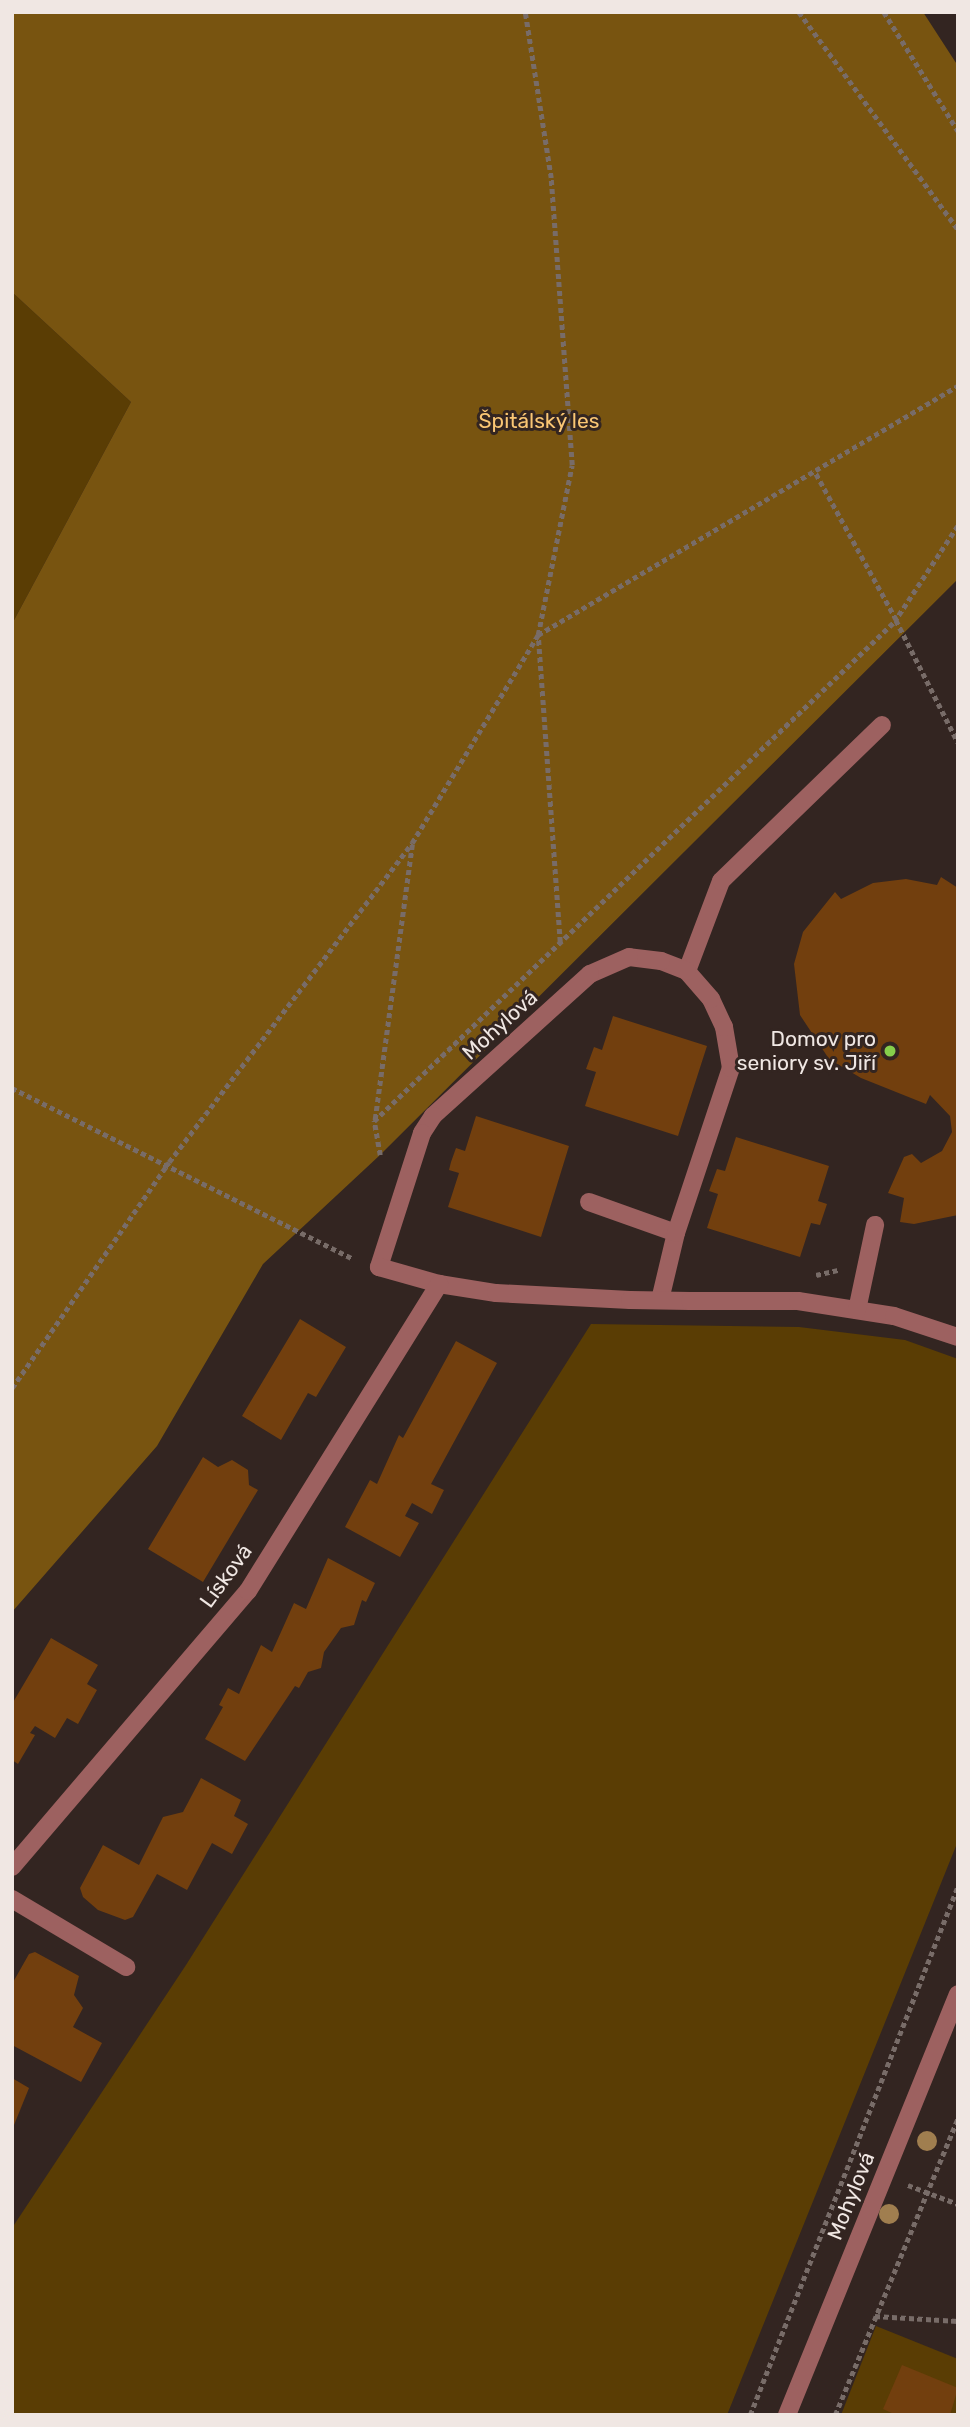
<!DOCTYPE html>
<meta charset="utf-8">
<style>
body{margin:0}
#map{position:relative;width:970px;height:2427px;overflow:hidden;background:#332521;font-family:Rubik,sans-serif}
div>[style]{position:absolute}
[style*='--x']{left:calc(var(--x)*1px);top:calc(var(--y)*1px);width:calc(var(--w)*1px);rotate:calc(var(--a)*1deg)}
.green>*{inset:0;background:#5a3d04}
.forest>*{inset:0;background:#785410}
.building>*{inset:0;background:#723f0e}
.path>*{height:4.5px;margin-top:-2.25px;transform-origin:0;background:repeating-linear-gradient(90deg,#786c68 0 5px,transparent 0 8.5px)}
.minor>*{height:18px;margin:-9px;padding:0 9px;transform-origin:9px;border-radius:9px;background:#9d6160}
.trees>*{width:20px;height:20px;margin:-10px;border-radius:50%;background:#a07e4f}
.dots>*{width:19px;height:19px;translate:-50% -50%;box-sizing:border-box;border:4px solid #332521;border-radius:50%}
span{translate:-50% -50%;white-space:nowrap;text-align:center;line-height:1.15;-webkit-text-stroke:6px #332521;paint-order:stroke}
.park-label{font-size:21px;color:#fac674}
.street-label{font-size:21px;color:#f0e7e3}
.poi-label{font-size:21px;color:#f0e7e3}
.right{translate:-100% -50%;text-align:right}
.frame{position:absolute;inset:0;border:14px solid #f0e7e3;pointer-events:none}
</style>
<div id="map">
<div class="green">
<i style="clip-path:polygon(12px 292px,131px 402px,12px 624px)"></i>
<i style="clip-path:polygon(591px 1324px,799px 1327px,905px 1340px,958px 1359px,958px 1841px,727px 2415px,12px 2415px,12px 2228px,186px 1965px)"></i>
<i style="clip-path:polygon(876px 2326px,958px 2359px,958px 2415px,841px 2415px)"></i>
</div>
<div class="forest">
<i style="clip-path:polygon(12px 12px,923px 12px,958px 66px,958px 579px,380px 1155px,263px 1264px,157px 1446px,12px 1612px,12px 624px,131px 402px,12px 292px)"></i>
</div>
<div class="building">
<i style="clip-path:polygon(941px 877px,958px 888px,958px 1215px,914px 1224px,900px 1222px,904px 1198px,888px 1193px,904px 1157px,912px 1154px,921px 1163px,942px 1151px,952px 1132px,950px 1116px,930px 1095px,926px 1104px,861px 1078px,829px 1059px,800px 1015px,794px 964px,803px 932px,835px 892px,841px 899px,873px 883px,906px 879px,937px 885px)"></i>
<i style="clip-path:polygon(613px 1016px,707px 1046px,678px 1136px,585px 1106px,596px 1072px,586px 1069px,594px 1047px,602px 1050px)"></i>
<i style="clip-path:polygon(476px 1116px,569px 1146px,541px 1237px,448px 1207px,459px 1173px,449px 1170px,451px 1162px,456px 1148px,465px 1151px)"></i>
<i style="clip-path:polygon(736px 1137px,829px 1166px,818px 1201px,827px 1204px,820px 1225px,811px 1223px,800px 1257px,707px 1228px,718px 1194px,709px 1191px,717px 1169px,725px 1171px)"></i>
<i style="clip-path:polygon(300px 1319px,346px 1347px,316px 1397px,308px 1393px,281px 1440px,242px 1416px)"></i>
<i style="clip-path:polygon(456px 1341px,497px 1363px,431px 1484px,444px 1490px,432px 1514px,412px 1503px,405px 1516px,419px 1523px,400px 1557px,345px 1527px,370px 1480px,377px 1484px,399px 1435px,403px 1438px)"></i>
<i style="clip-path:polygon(203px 1457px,218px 1467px,232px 1460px,248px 1470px,249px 1485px,258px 1490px,203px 1582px,148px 1549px)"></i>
<i style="clip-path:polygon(328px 1558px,375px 1583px,366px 1602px,362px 1600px,354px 1625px,341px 1628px,324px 1652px,321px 1668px,308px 1672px,299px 1688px,295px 1686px,245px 1761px,205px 1739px,223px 1707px,219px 1705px,228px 1688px,239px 1694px,261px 1645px,272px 1652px,294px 1603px,306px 1609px)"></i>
<i style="clip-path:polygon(51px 1638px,98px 1665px,87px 1684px,97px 1690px,78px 1724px,67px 1718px,55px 1738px,35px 1726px,30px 1733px,35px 1735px,18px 1764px,12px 1760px,12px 1704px)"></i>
<i style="clip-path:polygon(201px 1778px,241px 1800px,234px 1816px,248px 1824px,232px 1854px,212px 1843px,187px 1890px,157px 1874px,133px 1917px,125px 1920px,98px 1910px,83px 1897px,80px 1888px,103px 1845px,139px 1865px,163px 1817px,183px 1812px)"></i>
<i style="clip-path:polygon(35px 1952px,79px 1976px,74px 1995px,83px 2008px,73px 2027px,102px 2043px,81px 2082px,12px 2045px,12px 1984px,29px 1954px)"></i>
<i style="clip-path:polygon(12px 2078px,29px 2088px,12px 2130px)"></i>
<i style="clip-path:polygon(902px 2365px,958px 2388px,950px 2415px,896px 2415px,883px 2409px)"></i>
</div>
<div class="path">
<i style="--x:799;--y:12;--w:269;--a:53.8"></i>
<i style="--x:884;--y:12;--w:140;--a:58.1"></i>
<i style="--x:958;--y:526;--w:113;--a:123.4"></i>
<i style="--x:896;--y:620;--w:137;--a:63.1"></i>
<i style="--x:560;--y:942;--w:308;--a:-94.1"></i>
<i style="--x:538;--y:635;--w:488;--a:-30.7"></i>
<i style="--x:12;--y:1088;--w:382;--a:26.6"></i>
<i style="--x:375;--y:1119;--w:277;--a:-82.3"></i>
<i style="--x:380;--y:1155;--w:35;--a:-100"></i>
<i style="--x:374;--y:1121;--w:724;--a:-43.82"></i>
<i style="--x:896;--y:620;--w:170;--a:-118.8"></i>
<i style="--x:816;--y:1275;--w:23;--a:-13"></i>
<i style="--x:12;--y:1388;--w:275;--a:-55.2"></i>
<i style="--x:169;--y:1162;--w:401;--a:-52.7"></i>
<i style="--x:412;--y:843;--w:243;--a:-58.8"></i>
<i style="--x:538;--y:635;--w:173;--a:-78.7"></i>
<i style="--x:572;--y:465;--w:288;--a:-94.2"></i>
<i style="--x:551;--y:178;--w:168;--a:-98.9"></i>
<i style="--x:908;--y:2185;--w:53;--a:20.8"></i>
<i style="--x:875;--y:2316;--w:83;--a:3.4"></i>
<i style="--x:750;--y:2415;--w:568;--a:-68.54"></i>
<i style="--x:835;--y:2415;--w:321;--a:-67.5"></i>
</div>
<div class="minor">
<i style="--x:687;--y:971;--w:96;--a:-69.3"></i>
<i style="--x:721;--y:881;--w:224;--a:-44.1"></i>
<i style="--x:589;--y:1202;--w:92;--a:19.6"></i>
<i style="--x:660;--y:1300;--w:69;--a:-76.6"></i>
<i style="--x:676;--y:1233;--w:174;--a:-71.6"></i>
<i style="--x:731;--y:1068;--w:42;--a:-99.7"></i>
<i style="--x:724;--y:1027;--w:31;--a:-115"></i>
<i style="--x:711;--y:999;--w:37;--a:-131"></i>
<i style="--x:687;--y:971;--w:28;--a:-159"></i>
<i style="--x:661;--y:961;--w:32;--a:-173"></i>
<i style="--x:629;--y:957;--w:43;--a:156.4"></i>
<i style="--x:590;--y:974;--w:212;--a:137.9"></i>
<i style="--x:433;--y:1116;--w:20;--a:123"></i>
<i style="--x:422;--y:1133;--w:141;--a:107.8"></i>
<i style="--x:379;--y:1267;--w:62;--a:15.8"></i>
<i style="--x:439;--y:1284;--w:58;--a:9"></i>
<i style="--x:496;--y:1293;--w:134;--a:3"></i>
<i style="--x:630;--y:1300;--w:60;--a:1"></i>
<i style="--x:690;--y:1301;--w:108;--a:0"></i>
<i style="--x:798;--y:1301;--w:97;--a:8.9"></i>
<i style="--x:894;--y:1316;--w:67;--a:18.2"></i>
<i style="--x:857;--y:1310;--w:87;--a:-78"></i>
<i style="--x:12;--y:1867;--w:363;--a:-49.5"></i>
<i style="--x:248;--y:1591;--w:362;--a:-58.1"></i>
<i style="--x:12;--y:1899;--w:133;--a:30.8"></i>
<i style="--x:787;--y:2415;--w:454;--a:-67.9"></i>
</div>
<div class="trees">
<i style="left:927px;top:2141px"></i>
<i style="left:889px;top:2214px"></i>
</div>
<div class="dots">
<i style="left:890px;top:1051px;background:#86cf4b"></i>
</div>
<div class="park-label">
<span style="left:539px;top:421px">Špitálský les</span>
</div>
<div class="street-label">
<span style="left:500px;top:1025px;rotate:-42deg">Mohylová</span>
<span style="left:226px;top:1576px;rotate:-54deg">Lísková</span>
<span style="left:851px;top:2196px;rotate:-68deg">Mohylová</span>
</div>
<div class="poi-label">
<span class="right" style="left:876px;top:1051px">Domov pro<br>seniory sv. Jiří</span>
</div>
<div class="frame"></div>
</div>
